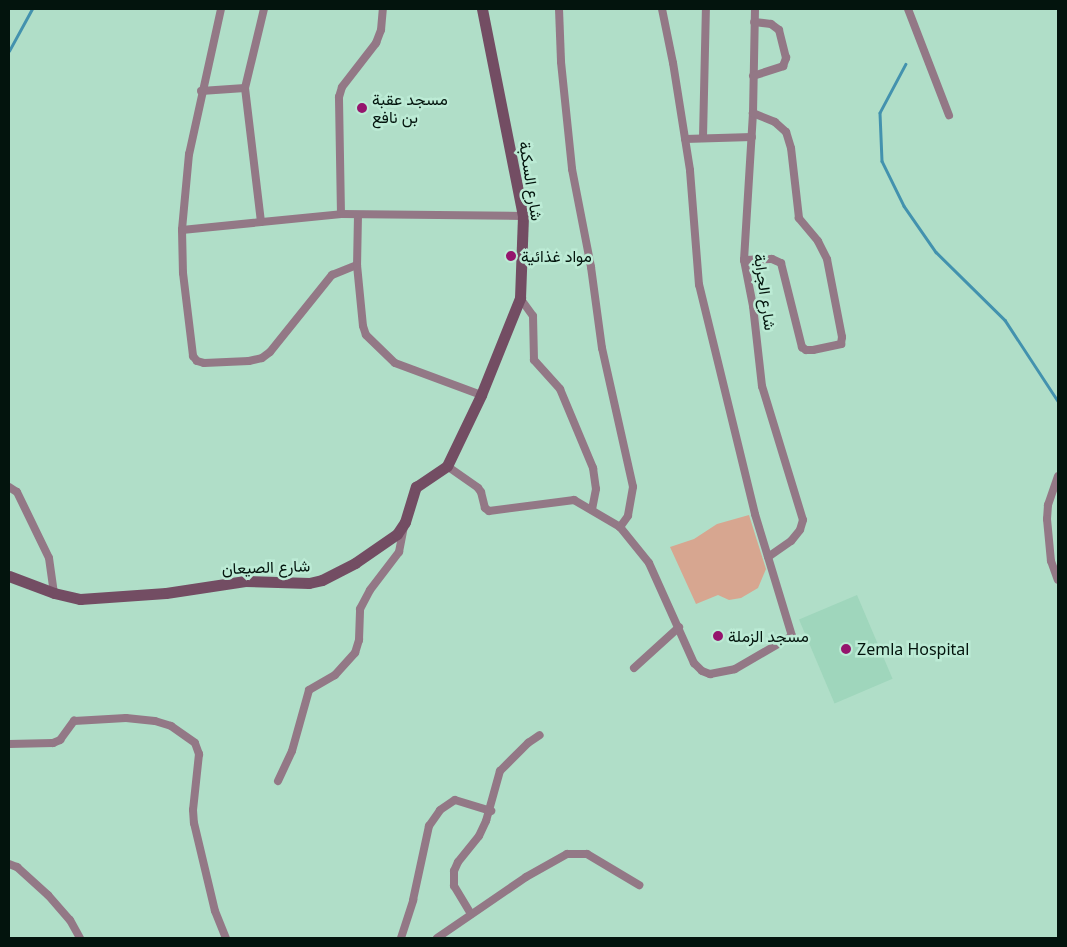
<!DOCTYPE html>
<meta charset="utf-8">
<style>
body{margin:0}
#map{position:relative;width:1067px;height:947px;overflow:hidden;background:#b0dec8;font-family:"Noto Sans",Vazirmatn,sans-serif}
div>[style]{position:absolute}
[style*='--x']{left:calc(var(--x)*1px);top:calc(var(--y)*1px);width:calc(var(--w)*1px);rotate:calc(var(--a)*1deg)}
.built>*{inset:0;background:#9fd6bc;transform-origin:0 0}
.green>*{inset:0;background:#d7a690}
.stream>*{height:2.5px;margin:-1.25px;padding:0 1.25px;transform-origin:1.25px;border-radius:1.25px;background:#4392ae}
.street>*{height:8px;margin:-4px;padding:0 4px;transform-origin:4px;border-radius:4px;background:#937886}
.secondary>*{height:11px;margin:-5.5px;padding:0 5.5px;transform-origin:5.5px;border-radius:5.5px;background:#734d63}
.dots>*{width:14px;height:14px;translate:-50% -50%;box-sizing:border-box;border:2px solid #bcebd5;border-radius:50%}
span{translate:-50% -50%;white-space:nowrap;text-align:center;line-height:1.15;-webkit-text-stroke:5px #bcebd5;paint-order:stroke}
.poi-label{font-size:16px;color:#03140d}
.left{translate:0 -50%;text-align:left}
.street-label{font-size:16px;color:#03140d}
.frame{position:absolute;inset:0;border:10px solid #03140d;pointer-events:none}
</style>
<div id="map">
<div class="built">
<i style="left:857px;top:595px;width:91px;height:63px;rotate:67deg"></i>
</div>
<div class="green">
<i style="clip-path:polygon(749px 515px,766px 569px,758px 588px,741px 598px,729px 600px,718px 595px,696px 604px,670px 547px,694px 539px,717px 524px)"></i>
</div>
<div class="stream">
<i style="--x:9;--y:51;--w:48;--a:-61.3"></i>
<i style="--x:906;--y:64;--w:55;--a:118"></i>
<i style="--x:880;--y:113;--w:48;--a:87.6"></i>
<i style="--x:882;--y:161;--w:50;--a:63.9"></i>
<i style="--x:904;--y:206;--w:56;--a:55.2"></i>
<i style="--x:936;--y:252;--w:97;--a:44.6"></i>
<i style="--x:1005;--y:320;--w:97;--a:56.8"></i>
</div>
<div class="street">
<i style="--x:221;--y:9;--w:148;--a:102.4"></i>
<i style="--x:189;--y:154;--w:76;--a:95.3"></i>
<i style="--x:182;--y:230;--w:43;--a:88.7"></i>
<i style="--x:183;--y:273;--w:84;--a:83.1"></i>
<i style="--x:193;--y:356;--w:6;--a:51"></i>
<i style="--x:197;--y:361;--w:7;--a:16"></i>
<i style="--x:204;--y:363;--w:45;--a:-2.5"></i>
<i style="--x:249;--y:361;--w:13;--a:-13"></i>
<i style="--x:262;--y:358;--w:10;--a:-37"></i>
<i style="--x:270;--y:352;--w:99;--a:-51.2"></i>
<i style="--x:332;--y:275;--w:27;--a:-22"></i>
<i style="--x:559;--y:9;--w:53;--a:87.8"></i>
<i style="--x:561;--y:62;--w:108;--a:84.1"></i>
<i style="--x:572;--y:169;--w:100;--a:79"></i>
<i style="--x:591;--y:267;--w:82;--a:82.3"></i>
<i style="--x:602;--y:348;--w:142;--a:77.4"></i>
<i style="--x:633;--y:487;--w:29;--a:100"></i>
<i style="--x:628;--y:516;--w:14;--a:126"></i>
<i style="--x:755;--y:9;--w:104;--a:91.1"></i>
<i style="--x:753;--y:113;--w:147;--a:93.5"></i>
<i style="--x:744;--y:260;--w:47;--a:78.9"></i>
<i style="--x:753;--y:306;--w:81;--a:83.6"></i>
<i style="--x:762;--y:386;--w:140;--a:73"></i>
<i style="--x:803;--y:520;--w:10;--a:107"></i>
<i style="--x:800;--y:530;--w:14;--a:129"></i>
<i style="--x:791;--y:541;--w:28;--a:145"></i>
<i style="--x:908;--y:9;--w:114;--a:68.9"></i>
<i style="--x:753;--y:76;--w:32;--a:-18"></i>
<i style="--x:783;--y:66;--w:9;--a:-69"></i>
<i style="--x:786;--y:58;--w:29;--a:-104"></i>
<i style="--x:779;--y:30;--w:10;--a:-143"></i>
<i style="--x:771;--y:24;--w:17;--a:-173"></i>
<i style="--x:201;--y:91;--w:44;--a:-3.9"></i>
<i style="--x:703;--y:137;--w:128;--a:-88.7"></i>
<i style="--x:685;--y:139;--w:67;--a:-1.7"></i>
<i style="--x:341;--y:214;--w:117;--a:-91"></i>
<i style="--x:339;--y:97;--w:10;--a:-73"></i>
<i style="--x:342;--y:87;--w:56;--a:-52.3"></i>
<i style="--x:376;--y:43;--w:14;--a:-69"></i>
<i style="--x:381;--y:30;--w:21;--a:-85"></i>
<i style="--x:358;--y:215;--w:50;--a:91.1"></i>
<i style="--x:357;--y:265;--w:61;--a:84.4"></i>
<i style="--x:363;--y:326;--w:9;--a:72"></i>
<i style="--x:366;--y:335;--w:40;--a:44"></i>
<i style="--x:395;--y:363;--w:92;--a:20.4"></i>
<i style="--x:261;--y:222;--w:135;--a:-96.8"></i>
<i style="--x:245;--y:88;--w:81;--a:-76.5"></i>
<i style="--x:182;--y:230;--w:160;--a:-5.7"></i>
<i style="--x:341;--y:214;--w:182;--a:0.6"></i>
<i style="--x:744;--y:260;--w:28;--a:-2"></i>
<i style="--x:772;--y:259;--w:10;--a:24"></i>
<i style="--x:781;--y:263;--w:87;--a:76"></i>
<i style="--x:802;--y:347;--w:5;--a:37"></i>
<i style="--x:806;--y:350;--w:7;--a:0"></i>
<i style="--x:813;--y:350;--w:29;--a:-12"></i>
<i style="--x:841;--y:344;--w:7;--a:-82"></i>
<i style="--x:842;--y:337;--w:79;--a:-100.9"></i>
<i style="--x:827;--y:259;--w:20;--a:-117"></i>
<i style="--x:818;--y:241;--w:30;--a:-130"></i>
<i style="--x:799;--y:218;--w:70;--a:-96.5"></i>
<i style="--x:791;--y:148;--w:17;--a:-107"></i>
<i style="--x:786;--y:132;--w:15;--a:-138"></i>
<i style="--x:775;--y:122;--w:24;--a:-158"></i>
<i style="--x:520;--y:298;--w:22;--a:54"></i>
<i style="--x:533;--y:316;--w:44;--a:88.7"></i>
<i style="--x:534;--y:360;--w:39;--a:48"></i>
<i style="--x:560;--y:389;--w:86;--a:67.3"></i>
<i style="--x:593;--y:468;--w:21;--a:82"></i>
<i style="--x:596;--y:489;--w:21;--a:101"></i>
<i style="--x:447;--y:466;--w:38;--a:35"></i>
<i style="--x:478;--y:488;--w:5;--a:53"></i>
<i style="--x:481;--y:492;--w:16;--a:76"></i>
<i style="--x:485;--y:508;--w:5;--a:37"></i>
<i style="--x:489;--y:511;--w:86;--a:-7.4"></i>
<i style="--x:574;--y:500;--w:53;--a:30.4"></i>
<i style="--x:620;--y:527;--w:46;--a:51.1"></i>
<i style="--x:649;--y:563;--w:110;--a:65.8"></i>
<i style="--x:694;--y:663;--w:11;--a:45"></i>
<i style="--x:702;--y:671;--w:9;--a:21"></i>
<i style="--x:710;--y:674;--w:25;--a:-11"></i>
<i style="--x:735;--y:669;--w:66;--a:-30.1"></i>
<i style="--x:792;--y:636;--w:127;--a:-106.9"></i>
<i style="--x:755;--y:514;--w:236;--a:-103.7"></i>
<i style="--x:699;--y:285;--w:115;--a:-94.5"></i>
<i style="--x:690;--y:170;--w:108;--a:-99"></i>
<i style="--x:673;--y:63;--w:55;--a:-101.5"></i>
<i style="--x:1058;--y:476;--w:31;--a:109"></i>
<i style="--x:1048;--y:505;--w:14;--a:94"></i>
<i style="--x:1047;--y:519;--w:42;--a:84.6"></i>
<i style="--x:1051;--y:561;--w:20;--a:70"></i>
<i style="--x:9;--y:487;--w:9;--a:32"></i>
<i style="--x:17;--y:492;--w:73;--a:64.1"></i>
<i style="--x:49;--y:558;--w:35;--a:82"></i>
<i style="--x:634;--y:668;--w:61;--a:-42.3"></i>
<i style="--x:9;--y:744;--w:44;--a:-1.3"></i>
<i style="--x:53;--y:743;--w:8;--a:-23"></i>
<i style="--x:60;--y:740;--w:24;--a:-54"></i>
<i style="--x:74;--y:721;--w:52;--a:-3.3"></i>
<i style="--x:126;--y:718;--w:29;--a:6"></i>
<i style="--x:155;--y:721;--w:17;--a:17"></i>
<i style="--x:171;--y:726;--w:29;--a:35"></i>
<i style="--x:195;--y:743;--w:12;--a:70"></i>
<i style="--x:199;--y:754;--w:56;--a:96.1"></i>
<i style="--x:193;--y:810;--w:13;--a:86"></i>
<i style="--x:194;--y:823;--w:90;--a:76.6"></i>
<i style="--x:215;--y:911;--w:29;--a:68"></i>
<i style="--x:278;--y:781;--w:33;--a:-65"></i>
<i style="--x:292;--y:751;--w:63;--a:-74.4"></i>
<i style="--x:309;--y:690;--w:30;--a:-30"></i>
<i style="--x:335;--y:675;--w:30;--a:-48"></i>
<i style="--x:355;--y:653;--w:14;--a:-73"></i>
<i style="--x:359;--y:640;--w:31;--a:-88"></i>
<i style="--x:360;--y:609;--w:21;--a:-62"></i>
<i style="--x:370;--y:590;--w:48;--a:-52.7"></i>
<i style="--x:399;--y:552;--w:26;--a:-79"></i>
<i style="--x:9;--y:864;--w:9;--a:21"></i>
<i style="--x:17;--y:867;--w:42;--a:42.1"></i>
<i style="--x:48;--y:895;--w:33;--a:49"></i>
<i style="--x:70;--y:920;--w:21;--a:61"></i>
<i style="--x:471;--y:914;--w:33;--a:-121"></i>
<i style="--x:454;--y:886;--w:15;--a:-90"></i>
<i style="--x:454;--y:871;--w:10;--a:-66"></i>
<i style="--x:458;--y:862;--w:33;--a:-51"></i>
<i style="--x:479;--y:836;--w:17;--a:-65"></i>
<i style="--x:486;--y:821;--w:52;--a:-74.4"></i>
<i style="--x:500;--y:771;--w:40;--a:-45"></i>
<i style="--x:528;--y:743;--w:14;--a:-34"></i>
<i style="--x:401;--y:938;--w:40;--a:-72"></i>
<i style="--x:413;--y:900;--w:76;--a:-77.8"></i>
<i style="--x:429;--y:826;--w:19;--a:-55"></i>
<i style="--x:440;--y:810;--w:18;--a:-34"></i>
<i style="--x:455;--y:800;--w:38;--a:17"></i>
<i style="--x:437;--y:938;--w:108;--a:-34.4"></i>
<i style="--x:526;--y:877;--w:47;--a:-29.3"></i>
<i style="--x:567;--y:854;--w:20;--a:0"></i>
<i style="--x:587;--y:854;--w:61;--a:30.8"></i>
</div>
<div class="secondary">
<i style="--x:9;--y:576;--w:48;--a:20.7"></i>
<i style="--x:54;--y:593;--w:27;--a:13"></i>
<i style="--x:80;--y:599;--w:86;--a:-4"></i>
<i style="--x:166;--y:593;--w:80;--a:-8.6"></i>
<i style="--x:245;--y:581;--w:64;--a:1.8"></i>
<i style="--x:309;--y:583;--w:13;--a:-13"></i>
<i style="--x:322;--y:580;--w:37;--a:-27"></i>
<i style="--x:355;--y:563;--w:51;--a:-34.6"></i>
<i style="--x:397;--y:534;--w:14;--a:-56"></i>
<i style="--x:405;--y:522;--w:37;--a:-73"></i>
<i style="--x:416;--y:487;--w:37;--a:-34"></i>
<i style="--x:447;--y:466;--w:79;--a:-64.4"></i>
<i style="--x:481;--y:395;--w:105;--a:-68.1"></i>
<i style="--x:520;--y:298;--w:82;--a:-87.9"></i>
<i style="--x:523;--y:216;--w:211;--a:-101.2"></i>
</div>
<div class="dots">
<i style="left:362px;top:108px;background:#95146d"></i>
<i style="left:511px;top:256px;background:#95146d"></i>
<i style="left:718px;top:636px;background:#95146d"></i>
<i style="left:846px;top:649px;background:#95146d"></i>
</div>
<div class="poi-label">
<span class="left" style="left:372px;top:108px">مسجد عقبة<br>بن نافع</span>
<span class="left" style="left:521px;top:256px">مواد غذائية</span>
<span class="left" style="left:728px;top:636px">مسجد الزملة</span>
<span class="left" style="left:857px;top:649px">Zemla Hospital</span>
</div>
<div class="street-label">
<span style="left:531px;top:181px;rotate:81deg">شارع السكبة</span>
<span style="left:765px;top:292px;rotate:82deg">شارع الجرابة</span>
<span style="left:266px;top:567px;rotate:-2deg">شارع الصيعان</span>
</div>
<div class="frame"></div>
</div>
